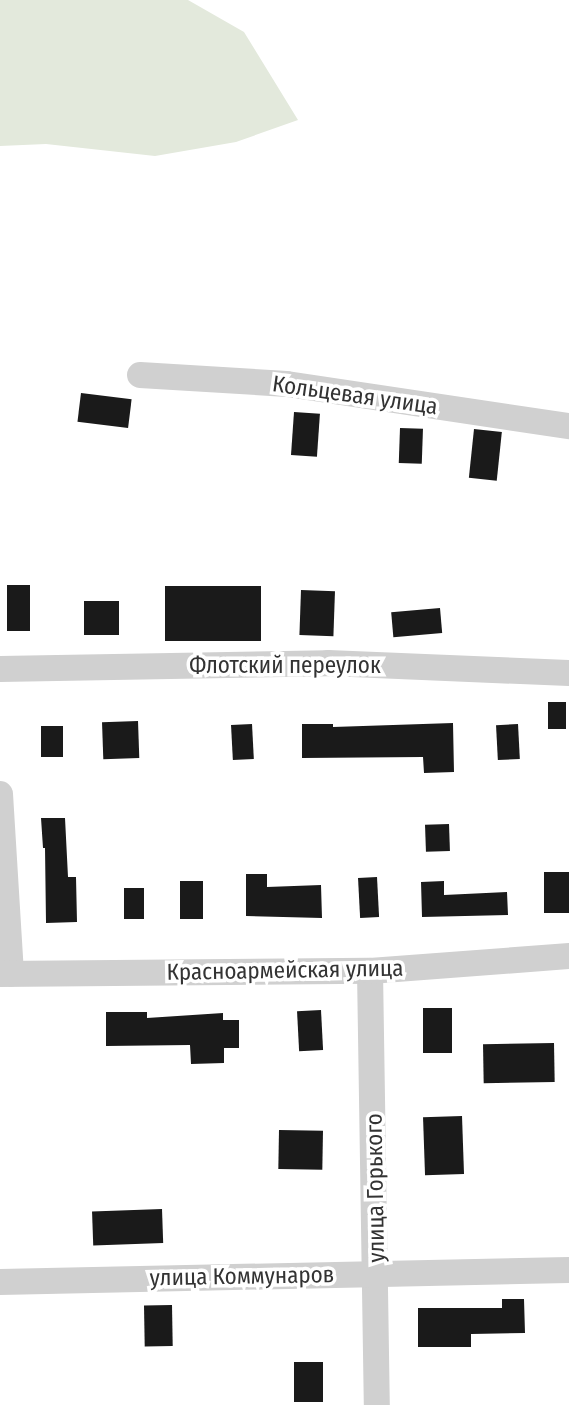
<!DOCTYPE html>
<meta charset="utf-8">
<style>
body{margin:0}
#map{position:relative;width:569px;height:1405px;overflow:hidden;background:#fff;font-family:"Fira Sans Condensed",sans-serif}
div>[style]{position:absolute}
[style*='--x']{left:calc(var(--x)*1px);top:calc(var(--y)*1px);width:calc(var(--w)*1px);rotate:calc(var(--a)*1deg)}
.green>*{inset:0;background:#e3e9dc}
.building>*{inset:0;background:#1a1a1a;transform-origin:0 0}
.minor>*{height:26px;margin:-13px;padding:0 13px;transform-origin:13px;border-radius:13px;background:#d0d0d0}
span{translate:-50% -50%;white-space:nowrap;text-align:center;line-height:1.15;-webkit-text-stroke:7px #fff;paint-order:stroke}
.street-label{font-size:23px;color:#333}
</style>
<div id="map">
<div class="green">
<i style="clip-path:polygon(0 0,188px 0,244px 32px,298px 120px,236px 142px,155px 156px,46px 144px,0 146px)"></i>
</div>
<div class="building">
<i style="left:81px;top:393px;width:51px;height:29px;rotate:7deg"></i>
<i style="left:294px;top:412px;width:26px;height:43px;rotate:4deg"></i>
<i style="left:400px;top:428px;width:23px;height:35px;rotate:2deg"></i>
<i style="left:474px;top:429px;width:28px;height:49px;rotate:6deg"></i>
<i style="left:7px;top:585px;width:23px;height:46px"></i>
<i style="left:165px;top:586px;width:96px;height:55px"></i>
<i style="left:301px;top:590px;width:34px;height:45px;rotate:2deg"></i>
<i style="left:84px;top:601px;width:35px;height:34px"></i>
<i style="left:440px;top:608px;width:25px;height:49px;rotate:85deg"></i>
<i style="left:548px;top:702px;width:18px;height:27px"></i>
<i style="left:138px;top:721px;width:37px;height:36px;rotate:88deg"></i>
<i style="clip-path:polygon(453px 723px,454px 772px,424px 773px,423px 757px,302px 758px,302px 724px,333px 724px,333px 727px)"></i>
<i style="left:252px;top:724px;width:35px;height:21px;rotate:87deg"></i>
<i style="left:518px;top:724px;width:35px;height:22px;rotate:87deg"></i>
<i style="left:63px;top:726px;width:31px;height:22px;rotate:90deg"></i>
<i style="clip-path:polygon(41px 818px,65px 818px,68px 877px,76px 877px,77px 922px,46px 923px,45px 848px,43px 848px)"></i>
<i style="left:449px;top:824px;width:27px;height:24px;rotate:88deg"></i>
<i style="left:569px;top:872px;width:41px;height:25px;rotate:90deg"></i>
<i style="clip-path:polygon(246px 874px,267px 874px,267px 887px,321px 885px,322px 918px,246px 916px)"></i>
<i style="left:377px;top:877px;width:40px;height:19px;rotate:87deg"></i>
<i style="left:180px;top:881px;width:23px;height:38px"></i>
<i style="clip-path:polygon(444px 881px,444px 895px,507px 892px,508px 915px,422px 917px,421px 882px)"></i>
<i style="left:124px;top:888px;width:20px;height:31px"></i>
<i style="left:423px;top:1008px;width:29px;height:45px"></i>
<i style="left:321px;top:1010px;width:40px;height:24px;rotate:87deg"></i>
<i style="clip-path:polygon(106px 1012px,147px 1012px,147px 1018px,223px 1013px,223px 1020px,239px 1020px,239px 1048px,224px 1048px,224px 1063px,191px 1064px,190px 1045px,106px 1046px)"></i>
<i style="left:554px;top:1043px;width:39px;height:71px;rotate:89deg"></i>
<i style="left:462px;top:1116px;width:58px;height:39px;rotate:88deg"></i>
<i style="left:279px;top:1130px;width:44px;height:39px;rotate:1deg"></i>
<i style="left:162px;top:1209px;width:34px;height:70px;rotate:88deg"></i>
<i style="clip-path:polygon(502px 1299px,524px 1299px,525px 1333px,471px 1334px,471px 1347px,418px 1347px,418px 1308px,502px 1308px)"></i>
<i style="left:172px;top:1305px;width:41px;height:28px;rotate:89deg"></i>
<i style="left:294px;top:1362px;width:29px;height:40px"></i>
</div>
<div class="minor">
<i style="--x:140;--y:375;--w:147;--a:3.5"></i>
<i style="--x:287;--y:384;--w:285;--a:8.5"></i>
<i style="--x:0;--y:669;--w:328;--a:-1"></i>
<i style="--x:328;--y:663;--w:241;--a:2.4"></i>
<i style="--x:0;--y:794;--w:180;--a:86.5"></i>
<i style="--x:370;--y:971;--w:434;--a:89.1"></i>
<i style="--x:0;--y:974;--w:370;--a:-0.5"></i>
<i style="--x:370;--y:971;--w:200;--a:-4.3"></i>
<i style="--x:0;--y:1282;--w:569;--a:-1.21"></i>
</div>
<div class="street-label">
<span style="left:355px;top:395px;rotate:8deg">Кольцевая улица</span>
<span style="left:285px;top:665px">Флотский переулок</span>
<span style="left:285px;top:970px;rotate:-1deg">Красноармейская улица</span>
<span style="left:375px;top:1188px;rotate:-91deg">улица Горького</span>
<span style="left:242px;top:1276px;rotate:-1deg">улица Коммунаров</span>
</div>
</div>
